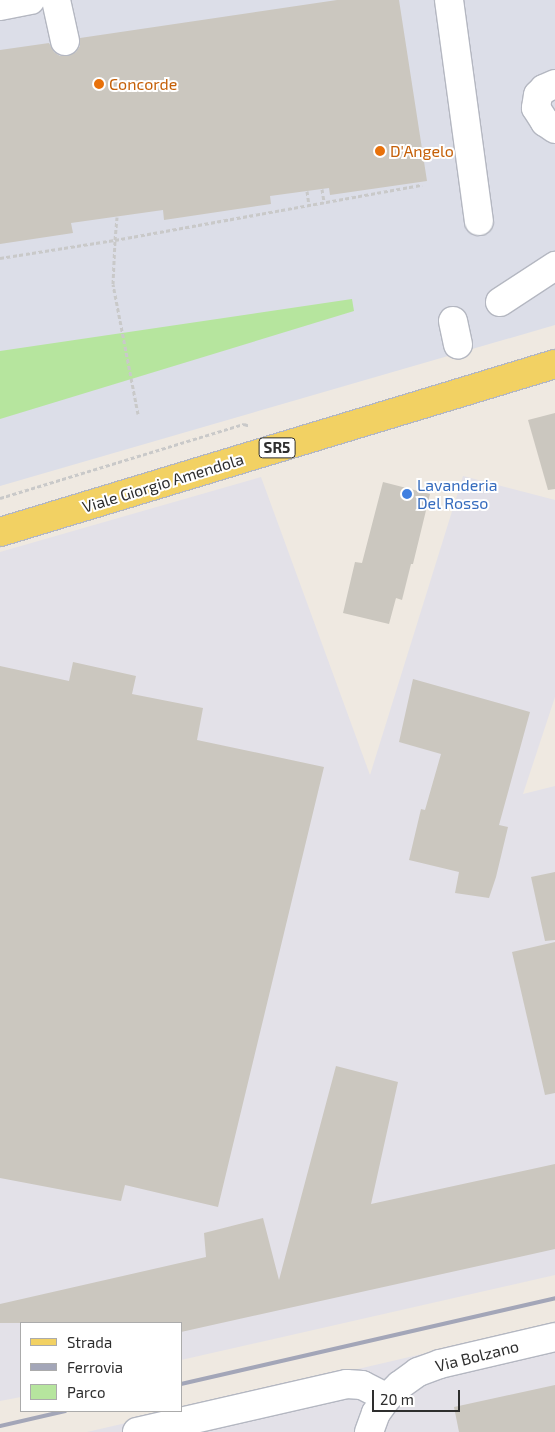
<!DOCTYPE html>
<style>
body{margin:0}
#map{position:relative;width:555px;height:1432px;overflow:hidden;background:#efe9e1;font-family:"Exo 2",sans-serif}
div>[style]{position:absolute}
[style*='--x']{left:calc(var(--x)*1px);top:calc(var(--y)*1px);width:calc(var(--w)*1px);rotate:calc(var(--a)*1deg)}
.industrial>*{inset:0;background:#e3e1e8}
.airport>*{inset:0;background:#dcdee8}
.green>*{inset:0;background:#b6e59e}
.building>*{inset:0;background:#cbc7bf}
.path>*{height:3px;margin-top:-1.5px;transform-origin:0;background:repeating-linear-gradient(90deg,#c9c9c9 0 4px,transparent 0 6.5px)}
.roads{filter:drop-shadow(1px 0 #b4b7c1) drop-shadow(-1px 0 #b4b7c1) drop-shadow(0 1px #b4b7c1) drop-shadow(0 -1px #b4b7c1)}
.minor>*{height:28px;margin:-14px;padding:0 14px;transform-origin:14px;border-radius:14px;background:#fff}
.major>*{height:28px;margin:-14px;padding:0 14px;transform-origin:14px;border-radius:14px;background:#f2d163}
.rail>*{height:4px;margin:-2px;padding:0 2px;transform-origin:2px;border-radius:2px;background:#a3a6b8}
.dots>*{width:14px;height:14px;translate:-50% -50%;box-sizing:border-box;border:2px solid #fff;border-radius:50%}
span{translate:-50% -50%;white-space:nowrap;text-align:center;line-height:1.15;-webkit-text-stroke:4px #fff;paint-order:stroke}
.shield-label span{padding:1px 4px;background:#fff;border:1px solid;border-radius:4px;-webkit-text-stroke-width:0}
.shield-label{font-size:15px;color:#2e2e2e;font-weight:700}
.food-label{font-size:16px;color:#c56008}
.left{translate:0 -50%;text-align:left}
.street-label{font-size:16px;color:#2e2e2e}
.shop-label{font-size:16px;color:#366cbe}
.legend{position:absolute;left:20px;top:1322px;width:162px;height:90px;box-sizing:border-box;background:#fff;border:1px solid #ababab;margin:0;padding:6px 9px;list-style:none;font-size:15px;color:#2e2e2e}
.legend li{display:flex;align-items:center;gap:10px;height:25px}
.legend b{width:25px;border:1px solid #ababab}
.scale{position:absolute;left:372px;top:1390px;width:88px;height:22px;box-sizing:border-box;border:2px solid #2e2e2e;border-top:0;padding-left:6px;font-size:15px;line-height:18px;white-space:nowrap;color:#2e2e2e;-webkit-text-stroke:4px #fff;paint-order:stroke}
</style>
<div id="map">
<div class="industrial">
<i style="clip-path:polygon(463px 476px,555px 500px,555px 697px,523px 794px,555px 786px,555px 1275px,181px 1360px,181px 1323px,21px 1323px,21px 1397px,0 1401px,0 552px,261px 477px,370px 775px)"></i>
<i style="clip-path:polygon(555px 1323px,555px 1432px,87px 1432px,178px 1411px)"></i>
</div>
<div class="airport">
<i style="clip-path:polygon(0 0,555px 0,555px 325px,0 486px)"></i>
</div>
<div class="green">
<i style="clip-path:polygon(352px 299px,354px 311px,0 419px,0 351px)"></i>
</div>
<div class="building">
<i style="clip-path:polygon(337px 0,399px 0,427px 181px,330px 195px,329px 188px,270px 196px,271px 204px,164px 220px,163px 210px,71px 223px,73px 233px,0 244px,0 50px,49px 43px,54px 52px,60px 56px,68px 56px,76px 52px,80px 46px,80px 38px)"></i>
<i style="clip-path:polygon(555px 413px,555px 489px,548px 490px,528px 420px)"></i>
<i style="clip-path:polygon(383px 482px,430px 494px,413px 564px,411px 564px,402px 600px,396px 598px,389px 624px,343px 613px,355px 562px,362px 563px)"></i>
<i style="clip-path:polygon(73px 662px,136px 676px,132px 694px,203px 708px,197px 740px,324px 767px,218px 1207px,125px 1185px,121px 1201px,0 1178px,0 666px,69px 681px)"></i>
<i style="clip-path:polygon(413px 679px,530px 712px,499px 825px,508px 827px,496px 877px,489px 898px,455px 893px,459px 872px,409px 860px,421px 809px,425px 810px,441px 754px,399px 742px)"></i>
<i style="clip-path:polygon(555px 872px,555px 940px,545px 941px,531px 877px)"></i>
<i style="clip-path:polygon(555px 942px,555px 1093px,545px 1095px,512px 952px)"></i>
<i style="clip-path:polygon(336px 1066px,398px 1082px,371px 1204px,555px 1164px,555px 1249px,181px 1332px,181px 1323px,0 1323px,0 1304px,206px 1257px,204px 1233px,263px 1218px,279px 1280px)"></i>
<i style="clip-path:polygon(555px 1385px,555px 1432px,459px 1432px,454px 1407px)"></i>
</div>
<div class="path">
<i style="--x:322;--y:189;--w:13;--a:81"></i>
<i style="--x:307;--y:191;--w:14;--a:82"></i>
<i style="--x:0;--y:258;--w:116;--a:-8.9"></i>
<i style="--x:115;--y:240;--w:23;--a:-85"></i>
<i style="--x:138;--y:414;--w:132;--a:-100.9"></i>
<i style="--x:113;--y:284;--w:44;--a:-87.4"></i>
<i style="--x:115;--y:240;--w:312;--a:-10.2"></i>
<i style="--x:0;--y:498;--w:255;--a:-16.9"></i>
<i style="--x:244;--y:424;--w:6;--a:18"></i>
</div>
<div class="roads">
<div class="minor">
<i style="--x:56;--y:0;--w:42;--a:77.6"></i>
<i style="--x:449;--y:0;--w:223;--a:82.3"></i>
<i style="--x:0;--y:6;--w:31;--a:-11"></i>
<i style="--x:555;--y:84;--w:12;--a:156"></i>
<i style="--x:544;--y:89;--w:8;--a:135"></i>
<i style="--x:538;--y:95;--w:13;--a:99"></i>
<i style="--x:536;--y:108;--w:17;--a:57"></i>
<i style="--x:545;--y:122;--w:12;--a:35"></i>
<i style="--x:500;--y:302;--w:66;--a:-33.2"></i>
<i style="--x:453;--y:321;--w:24;--a:78"></i>
<i style="--x:137;--y:1432;--w:215;--a:-12.9"></i>
<i style="--x:347;--y:1384;--w:15;--a:4"></i>
<i style="--x:362;--y:1385;--w:28;--a:27"></i>
<i style="--x:369;--y:1432;--w:20;--a:-70"></i>
<i style="--x:376;--y:1413;--w:19;--a:-54"></i>
<i style="--x:387;--y:1398;--w:18;--a:-45"></i>
<i style="--x:400;--y:1385;--w:22;--a:-36"></i>
<i style="--x:418;--y:1372;--w:23;--a:-20"></i>
<i style="--x:440;--y:1364;--w:118;--a:-13.2"></i>
</div>
<div class="major">
<i style="--x:0;--y:532;--w:580;--a:-16.84"></i>
</div>
</div>
<div class="rail">
<i style="--x:181;--y:1384;--w:384;--a:-12.9"></i>
<i style="--x:0;--y:1426;--w:67;--a:-13"></i>
</div>
<div class="dots">
<i style="left:99px;top:84px;background:#e8710a"></i>
<i style="left:380px;top:151px;background:#e8710a"></i>
<i style="left:407px;top:494px;background:#3f7fe0"></i>
</div>
<div class="shield-label">
<span style="left:277px;top:448px">SR5</span>
</div>
<div class="food-label">
<span class="left" style="left:109px;top:84px">Concorde</span>
<span class="left" style="left:390px;top:151px">D'Angelo</span>
</div>
<div class="street-label">
<span style="left:163px;top:483px;rotate:-17deg">Viale Giorgio Amendola</span>
<span style="left:477px;top:1356px;rotate:-14deg">Via Bolzano</span>
</div>
<div class="shop-label">
<span class="left" style="left:417px;top:494px">Lavanderia<br>Del Rosso</span>
</div>
<ul class="legend">
<li><b style="height:6px;background:#f2d163"></b>Strada</li>
<li><b style="height:6px;background:#a3a6b8"></b>Ferrovia</li>
<li><b style="height:14px;background:#b6e59e"></b>Parco</li>
</ul>
<div class="scale">20 m</div>
</div>
